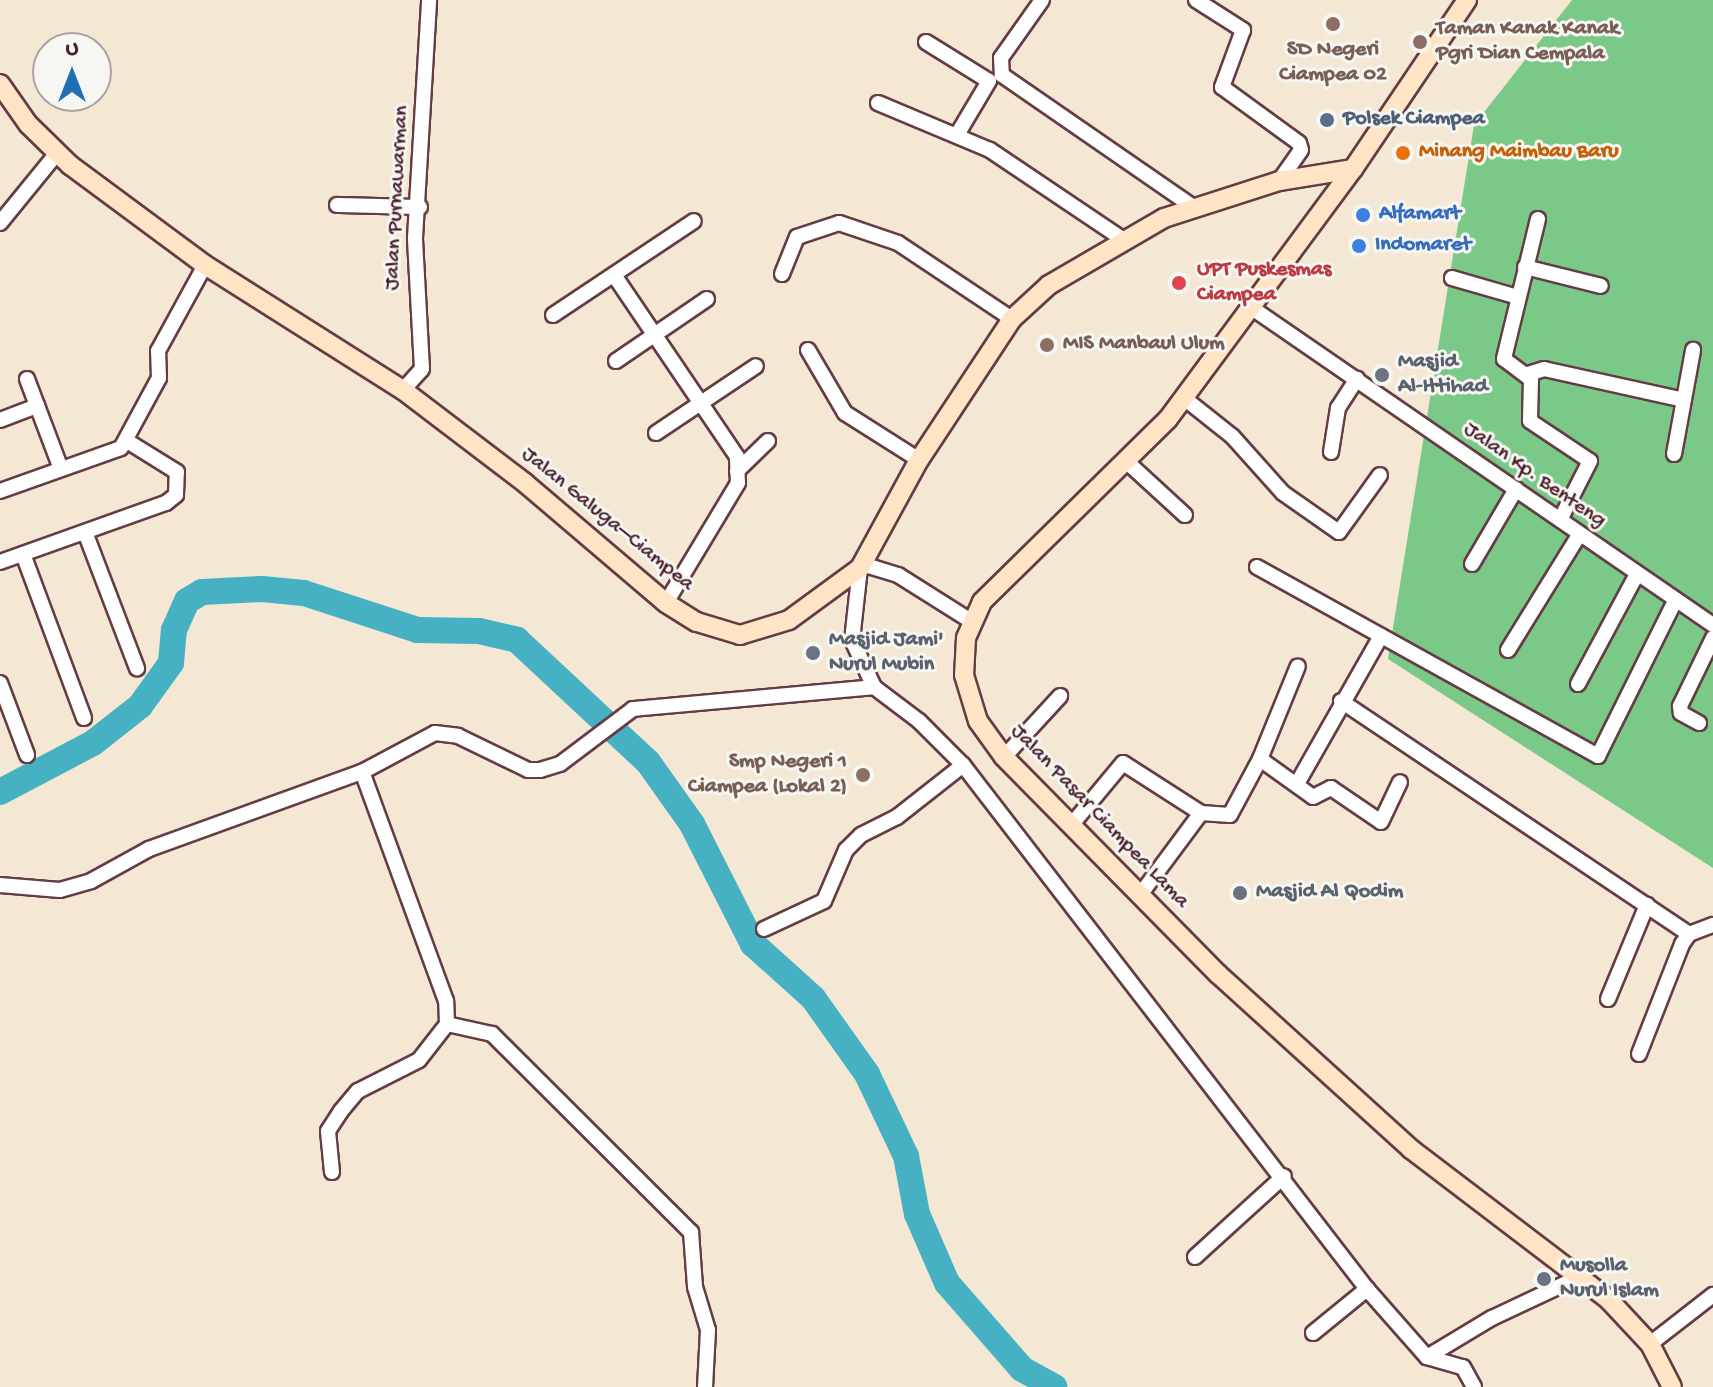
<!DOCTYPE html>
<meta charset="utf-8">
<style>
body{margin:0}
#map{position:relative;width:1713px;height:1387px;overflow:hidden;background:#f4e7d3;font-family:"Gochi Hand",sans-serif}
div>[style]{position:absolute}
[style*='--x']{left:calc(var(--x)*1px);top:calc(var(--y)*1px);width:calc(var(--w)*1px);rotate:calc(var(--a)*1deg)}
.green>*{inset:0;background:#7ac989}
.river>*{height:26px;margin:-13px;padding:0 13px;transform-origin:13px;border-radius:13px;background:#45b1c3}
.roads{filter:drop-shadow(2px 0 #643d44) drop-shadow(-2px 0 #643d44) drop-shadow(0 2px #643d44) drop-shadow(0 -2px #643d44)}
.street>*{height:14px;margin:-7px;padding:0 7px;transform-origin:7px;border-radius:7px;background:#fff}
.secondary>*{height:18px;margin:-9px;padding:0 9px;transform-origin:9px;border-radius:9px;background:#ffe4c6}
.dots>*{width:22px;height:22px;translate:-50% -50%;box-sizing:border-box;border:4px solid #f6f6f2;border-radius:50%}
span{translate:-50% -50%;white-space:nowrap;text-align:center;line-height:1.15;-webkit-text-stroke:6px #f6f6f2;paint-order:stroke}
.education-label{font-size:22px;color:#785e54;font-weight:700}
.left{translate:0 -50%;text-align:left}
.right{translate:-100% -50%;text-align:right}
.service-label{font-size:22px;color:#4e5e75;font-weight:700}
.food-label{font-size:22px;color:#c56008;font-weight:700}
.street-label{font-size:22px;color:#4a1f2b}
.shop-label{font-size:22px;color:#366cbe;font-weight:700}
.health-label{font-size:22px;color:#be3a42;font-weight:700}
.worship-label{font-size:22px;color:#5b616d;font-weight:700}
.north{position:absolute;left:32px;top:32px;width:80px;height:80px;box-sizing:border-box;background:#f6f6f2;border:2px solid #b1a0a2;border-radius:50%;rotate:0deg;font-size:22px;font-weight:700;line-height:32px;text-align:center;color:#4a1f2b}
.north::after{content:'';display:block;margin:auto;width:28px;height:36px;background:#1f6fb2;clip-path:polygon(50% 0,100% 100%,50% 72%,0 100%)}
</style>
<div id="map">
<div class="green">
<i style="clip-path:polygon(1572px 0,1713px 0,1713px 868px,1388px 659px,1474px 125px)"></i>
</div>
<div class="river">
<i style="--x:0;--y:792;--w:105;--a:-27.8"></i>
<i style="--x:93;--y:743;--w:60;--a:-38.2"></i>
<i style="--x:140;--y:706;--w:53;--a:-54.2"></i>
<i style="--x:171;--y:663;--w:33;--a:-85"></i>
<i style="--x:174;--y:630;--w:32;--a:-66"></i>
<i style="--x:187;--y:601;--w:17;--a:-31"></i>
<i style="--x:202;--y:592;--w:60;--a:-2.9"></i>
<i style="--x:262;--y:589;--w:42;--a:5.4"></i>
<i style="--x:304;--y:593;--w:119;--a:18.1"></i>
<i style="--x:417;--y:630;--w:62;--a:0.9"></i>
<i style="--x:479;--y:631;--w:39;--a:13"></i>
<i style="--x:517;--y:640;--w:179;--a:43"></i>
<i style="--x:648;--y:762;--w:76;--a:54.6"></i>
<i style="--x:692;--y:824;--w:135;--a:63.1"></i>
<i style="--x:753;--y:944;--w:81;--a:42"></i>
<i style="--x:813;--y:998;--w:93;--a:54.6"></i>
<i style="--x:867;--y:1074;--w:91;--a:64.6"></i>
<i style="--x:906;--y:1156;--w:59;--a:79.3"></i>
<i style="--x:917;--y:1214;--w:75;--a:66.5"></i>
<i style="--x:947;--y:1283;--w:114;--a:48.9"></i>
<i style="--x:1022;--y:1369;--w:37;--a:29"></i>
</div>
<div class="roads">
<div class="street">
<i style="--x:1042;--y:0;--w:71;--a:125.3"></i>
<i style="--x:1001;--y:58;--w:17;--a:87"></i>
<i style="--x:1002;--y:75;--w:232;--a:34.6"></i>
<i style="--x:1196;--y:0;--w:56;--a:32.6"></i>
<i style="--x:1243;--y:30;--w:61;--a:110.2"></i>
<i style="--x:1222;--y:87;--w:95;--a:36"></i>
<i style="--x:1299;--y:143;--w:7;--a:74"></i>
<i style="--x:1301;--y:150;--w:38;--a:125"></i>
<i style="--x:926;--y:42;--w:74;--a:31.8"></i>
<i style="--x:989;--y:81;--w:63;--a:120.7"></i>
<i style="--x:878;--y:103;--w:121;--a:22.8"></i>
<i style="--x:990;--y:150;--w:161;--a:33.9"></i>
<i style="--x:337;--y:205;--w:83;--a:1.4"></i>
<i style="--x:1538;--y:219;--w:144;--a:103.7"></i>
<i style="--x:1504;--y:359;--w:34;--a:37"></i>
<i style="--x:1531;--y:379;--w:42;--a:91.4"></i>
<i style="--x:1530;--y:421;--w:72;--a:33.7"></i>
<i style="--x:1590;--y:461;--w:66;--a:117"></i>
<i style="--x:0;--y:223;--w:90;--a:-50.8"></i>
<i style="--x:1525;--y:267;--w:78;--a:14"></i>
<i style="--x:782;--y:274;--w:40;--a:-68"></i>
<i style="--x:797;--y:237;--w:44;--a:-18.4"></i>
<i style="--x:839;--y:223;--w:62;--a:18.7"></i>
<i style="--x:898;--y:243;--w:137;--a:33.7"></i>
<i style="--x:614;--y:275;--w:220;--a:55.9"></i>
<i style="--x:737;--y:457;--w:26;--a:88"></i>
<i style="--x:738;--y:483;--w:140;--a:121"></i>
<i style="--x:1452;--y:278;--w:69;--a:16.1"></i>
<i style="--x:1252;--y:308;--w:559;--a:34.51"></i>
<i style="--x:553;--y:315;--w:169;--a:-33.7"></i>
<i style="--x:808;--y:350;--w:73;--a:59.6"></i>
<i style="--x:845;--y:413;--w:88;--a:32.4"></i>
<i style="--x:616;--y:361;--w:110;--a:-34.3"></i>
<i style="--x:1528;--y:374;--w:17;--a:-17"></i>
<i style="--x:1544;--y:369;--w:143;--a:12.5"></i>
<i style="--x:27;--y:379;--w:96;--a:69.3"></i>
<i style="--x:403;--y:390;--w:28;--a:-48"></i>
<i style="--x:422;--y:369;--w:131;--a:-93.1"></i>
<i style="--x:415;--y:238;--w:238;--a:-86.6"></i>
<i style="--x:1184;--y:398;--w:61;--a:38.4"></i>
<i style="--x:1232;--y:436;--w:76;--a:48.2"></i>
<i style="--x:1283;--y:493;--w:68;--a:34.9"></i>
<i style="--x:1339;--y:532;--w:70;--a:-54.3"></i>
<i style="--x:0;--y:420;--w:40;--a:-21"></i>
<i style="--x:656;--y:433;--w:120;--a:-33.8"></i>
<i style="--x:1331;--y:452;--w:45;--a:-81"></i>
<i style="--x:1338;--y:408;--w:35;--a:-57"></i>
<i style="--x:1674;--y:454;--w:106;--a:-79.6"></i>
<i style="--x:1126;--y:461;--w:80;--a:42.5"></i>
<i style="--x:737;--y:471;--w:43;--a:-44.1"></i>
<i style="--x:0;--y:491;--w:128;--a:-19.6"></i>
<i style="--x:121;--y:448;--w:80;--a:-61.5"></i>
<i style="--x:159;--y:378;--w:27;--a:-92"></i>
<i style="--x:158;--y:351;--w:98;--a:-61.3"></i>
<i style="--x:85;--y:532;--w:146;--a:69.1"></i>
<i style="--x:23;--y:554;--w:175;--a:69.6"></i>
<i style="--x:0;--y:562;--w:176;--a:-19.6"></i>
<i style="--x:166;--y:503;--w:13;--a:-39"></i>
<i style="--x:176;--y:495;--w:23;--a:-88"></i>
<i style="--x:177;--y:472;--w:59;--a:-148.2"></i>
<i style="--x:862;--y:564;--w:38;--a:17"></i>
<i style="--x:898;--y:575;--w:86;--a:32.2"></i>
<i style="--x:1472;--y:564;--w:87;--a:-59.6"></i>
<i style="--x:1257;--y:567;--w:390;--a:29"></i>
<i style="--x:1598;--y:756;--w:173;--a:-63.6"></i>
<i style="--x:860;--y:568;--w:72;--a:96.3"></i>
<i style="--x:852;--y:640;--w:52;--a:64.9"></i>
<i style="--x:874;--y:687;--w:56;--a:37.1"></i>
<i style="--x:919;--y:721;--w:62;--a:45"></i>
<i style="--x:963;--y:765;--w:662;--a:52.37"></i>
<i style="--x:1367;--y:1289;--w:91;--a:48.6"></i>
<i style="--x:1427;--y:1357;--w:37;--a:16"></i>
<i style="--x:1463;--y:1367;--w:23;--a:61"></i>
<i style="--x:1508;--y:650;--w:135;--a:-58.3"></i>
<i style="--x:0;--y:683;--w:77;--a:69.4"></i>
<i style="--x:1578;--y:684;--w:125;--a:-61.8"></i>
<i style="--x:1341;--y:701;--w:419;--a:33.8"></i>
<i style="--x:1699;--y:723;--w:21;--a:-151"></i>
<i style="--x:1681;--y:713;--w:7;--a:-98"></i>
<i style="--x:1680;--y:706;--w:76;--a:-64.1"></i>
<i style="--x:1004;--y:757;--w:83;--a:-47.4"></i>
<i style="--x:1260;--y:759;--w:65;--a:35.6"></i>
<i style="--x:1313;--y:797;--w:20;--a:-27"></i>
<i style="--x:1331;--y:788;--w:60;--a:34.2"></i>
<i style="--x:1381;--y:822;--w:44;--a:-64.6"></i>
<i style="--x:1298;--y:782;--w:168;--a:-60.4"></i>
<i style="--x:1073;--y:823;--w:78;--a:-50.2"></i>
<i style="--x:1123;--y:763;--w:93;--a:32.7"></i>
<i style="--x:1201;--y:813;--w:29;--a:4"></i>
<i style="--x:1230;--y:815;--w:64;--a:-61.8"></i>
<i style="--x:1260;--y:759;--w:100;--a:-67.8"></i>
<i style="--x:0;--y:885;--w:60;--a:4.8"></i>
<i style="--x:60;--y:890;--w:32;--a:-16"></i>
<i style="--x:91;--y:881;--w:66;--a:-28.9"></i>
<i style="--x:149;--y:849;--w:226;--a:-19.9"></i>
<i style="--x:362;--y:772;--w:83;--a:-28.1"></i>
<i style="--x:435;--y:733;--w:23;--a:7"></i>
<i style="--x:458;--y:736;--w:78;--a:25.9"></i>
<i style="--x:528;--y:770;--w:12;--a:0"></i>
<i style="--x:540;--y:770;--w:21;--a:-17"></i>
<i style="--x:560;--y:764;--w:91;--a:-37"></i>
<i style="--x:633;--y:709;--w:242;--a:-5.2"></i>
<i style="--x:1140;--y:895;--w:102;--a:-53.4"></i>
<i style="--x:764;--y:929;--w:66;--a:-25"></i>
<i style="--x:824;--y:901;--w:56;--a:-66.7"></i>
<i style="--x:846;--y:850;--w:21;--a:-45"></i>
<i style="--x:861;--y:835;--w:40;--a:-26.6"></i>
<i style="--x:897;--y:817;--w:84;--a:-38.2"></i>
<i style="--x:1608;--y:999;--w:102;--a:-67.5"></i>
<i style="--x:447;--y:1024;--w:46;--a:12.5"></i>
<i style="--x:492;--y:1034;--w:281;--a:44.9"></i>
<i style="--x:691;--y:1232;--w:55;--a:85.8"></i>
<i style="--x:695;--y:1287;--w:45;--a:73.2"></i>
<i style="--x:708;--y:1330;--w:57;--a:93"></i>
<i style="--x:1639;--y:1054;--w:118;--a:-68.6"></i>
<i style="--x:1682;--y:944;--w:12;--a:-55"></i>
<i style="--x:1689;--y:934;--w:26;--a:-21"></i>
<i style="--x:332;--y:1172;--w:41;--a:-95.6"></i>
<i style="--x:328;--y:1131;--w:24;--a:-57"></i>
<i style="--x:341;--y:1111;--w:26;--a:-50"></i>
<i style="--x:358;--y:1091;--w:68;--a:-26.9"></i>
<i style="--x:419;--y:1060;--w:46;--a:-52.1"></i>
<i style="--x:447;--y:1024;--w:23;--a:-92"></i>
<i style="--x:446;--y:1001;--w:244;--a:-110.1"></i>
<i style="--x:1195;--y:1257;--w:120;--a:-42.3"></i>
<i style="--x:1313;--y:1333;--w:70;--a:-39.2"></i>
<i style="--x:1650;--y:1344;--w:80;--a:-37.9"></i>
<i style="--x:1427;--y:1357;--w:76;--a:-31"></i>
<i style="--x:1492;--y:1318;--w:96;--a:-25.2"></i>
</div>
<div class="secondary">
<i style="--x:1467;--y:0;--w:204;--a:124"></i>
<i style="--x:1353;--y:169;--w:311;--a:126.5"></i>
<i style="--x:1168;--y:419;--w:261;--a:135.5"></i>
<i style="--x:982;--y:602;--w:39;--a:114"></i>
<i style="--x:966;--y:638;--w:37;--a:93"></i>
<i style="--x:964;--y:675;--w:48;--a:73.1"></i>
<i style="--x:978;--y:721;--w:44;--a:54.2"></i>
<i style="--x:1004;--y:757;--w:305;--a:45.4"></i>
<i style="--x:1218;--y:974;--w:261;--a:42.2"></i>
<i style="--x:1411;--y:1149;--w:248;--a:37.3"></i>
<i style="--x:1608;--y:1299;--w:62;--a:47"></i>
<i style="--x:1650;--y:1344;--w:48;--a:62.9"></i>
<i style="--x:0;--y:84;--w:49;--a:55"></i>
<i style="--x:28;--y:124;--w:59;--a:44.3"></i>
<i style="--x:70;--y:165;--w:168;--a:36.5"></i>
<i style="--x:205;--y:265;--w:234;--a:32.3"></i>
<i style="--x:403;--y:390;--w:153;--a:37.3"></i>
<i style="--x:525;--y:483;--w:185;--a:40.4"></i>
<i style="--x:666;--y:603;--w:36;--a:32"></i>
<i style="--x:697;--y:622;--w:45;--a:16.8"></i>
<i style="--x:740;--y:635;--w:51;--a:-17"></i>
<i style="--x:789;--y:620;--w:88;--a:-36.2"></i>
<i style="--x:860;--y:568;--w:123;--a:-61.4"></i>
<i style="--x:919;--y:460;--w:169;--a:-56.6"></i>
<i style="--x:1012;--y:319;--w:50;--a:-42.6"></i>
<i style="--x:1049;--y:285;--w:133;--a:-30.2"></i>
<i style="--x:1164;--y:218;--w:121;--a:-17.8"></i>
<i style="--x:1279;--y:181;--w:75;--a:-9.2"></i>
</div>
</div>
<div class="dots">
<i style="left:1333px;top:24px;background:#8d6e63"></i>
<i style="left:1420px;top:42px;background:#8d6e63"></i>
<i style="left:1327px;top:120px;background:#5c6f8a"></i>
<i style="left:1403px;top:153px;background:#e8710a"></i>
<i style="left:1363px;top:215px;background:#3f7fe0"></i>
<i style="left:1359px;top:246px;background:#3f7fe0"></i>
<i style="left:1179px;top:283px;background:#e0444e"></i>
<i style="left:1047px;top:345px;background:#8d6e63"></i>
<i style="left:1382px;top:375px;background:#6b7280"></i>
<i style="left:813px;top:653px;background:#6b7280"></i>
<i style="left:863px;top:775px;background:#8d6e63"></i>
<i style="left:1240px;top:893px;background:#6b7280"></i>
<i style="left:1544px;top:1279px;background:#6b7280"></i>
</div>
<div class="education-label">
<span class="left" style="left:1436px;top:42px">Taman Kanak Kanak<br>Pgri Dian Cempala</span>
<span style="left:1333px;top:63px">SD Negeri<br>Ciampea 02</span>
<span class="left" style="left:1063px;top:345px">MIS Manbaul Ulum</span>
<span class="right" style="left:847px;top:775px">Smp Negeri 1<br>Ciampea (Lokal 2)</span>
</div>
<div class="service-label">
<span class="left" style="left:1343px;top:120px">Polsek Ciampea</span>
</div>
<div class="food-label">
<span class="left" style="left:1419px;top:153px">Minang Maimbau Baru</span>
</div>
<div class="street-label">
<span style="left:398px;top:198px;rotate:-87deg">Jalan Purnawarman</span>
<span style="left:1534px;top:476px;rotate:35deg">Jalan Kp. Benteng</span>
<span style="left:607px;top:520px;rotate:39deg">Jalan Galuga–Ciampea</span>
<span style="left:1099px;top:817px;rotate:46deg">Jalan Pasar Ciampea Lama</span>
</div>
<div class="shop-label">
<span class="left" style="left:1379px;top:215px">Alfamart</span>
<span class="left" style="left:1375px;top:246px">Indomaret</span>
</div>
<div class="health-label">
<span class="left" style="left:1197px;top:283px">UPT Puskesmas<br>Ciampea</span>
</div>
<div class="worship-label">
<span class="left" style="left:1398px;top:375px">Masjid<br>Al-Ittihad</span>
<span class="left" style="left:829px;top:653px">Masjid Jami'<br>Nurul Mubin</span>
<span class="left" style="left:1256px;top:893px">Masjid Al Qodim</span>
<span class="left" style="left:1560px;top:1279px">Musolla<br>Nurul Islam</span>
</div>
<div class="north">U</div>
</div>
